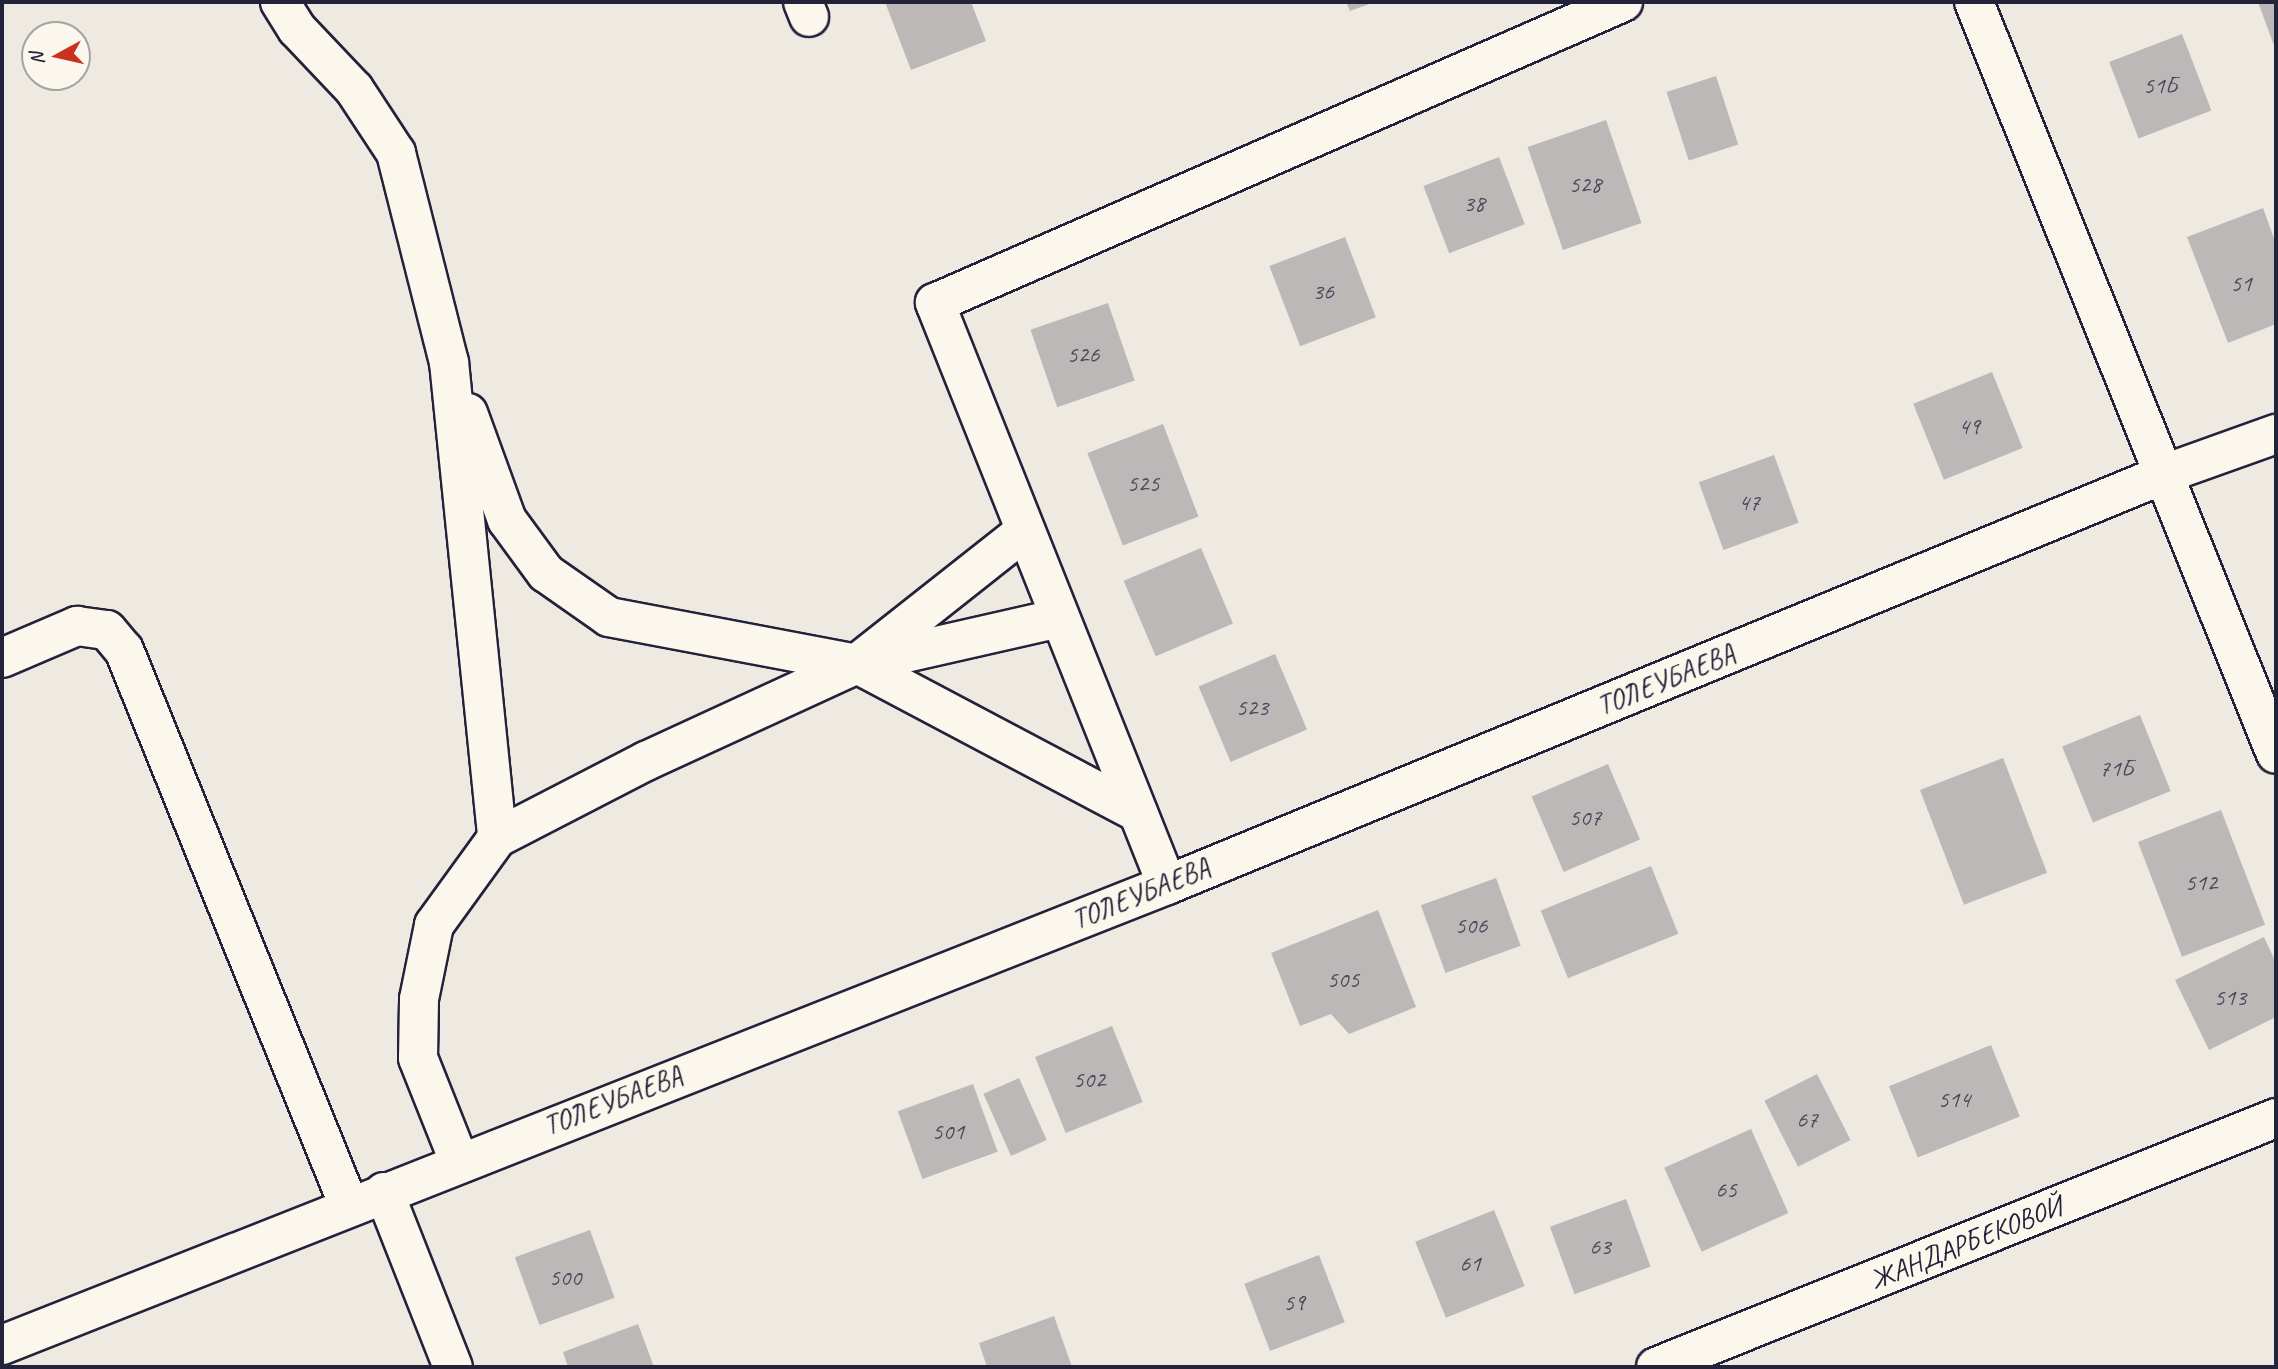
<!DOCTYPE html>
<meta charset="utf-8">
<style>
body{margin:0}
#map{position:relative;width:2278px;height:1369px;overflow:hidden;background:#eeeae2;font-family:Caveat,sans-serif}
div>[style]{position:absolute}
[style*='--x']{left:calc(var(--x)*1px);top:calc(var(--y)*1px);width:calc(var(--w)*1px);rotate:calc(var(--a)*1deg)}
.building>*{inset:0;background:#bcb8b8;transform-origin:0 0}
.roads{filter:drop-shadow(2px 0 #22223b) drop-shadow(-2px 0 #22223b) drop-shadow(0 2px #22223b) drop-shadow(0 -2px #22223b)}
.minor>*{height:38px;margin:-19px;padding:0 19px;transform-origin:19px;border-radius:19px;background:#fbf7ec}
span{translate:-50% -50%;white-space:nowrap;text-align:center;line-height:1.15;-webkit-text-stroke:6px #fbf7ec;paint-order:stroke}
.number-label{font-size:24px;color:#48485a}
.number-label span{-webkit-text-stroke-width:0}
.street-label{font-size:28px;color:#22223b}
.frame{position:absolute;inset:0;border:4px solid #22223b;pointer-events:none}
.north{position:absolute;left:21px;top:21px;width:70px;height:70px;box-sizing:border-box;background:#fbf7ec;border:2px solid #a4a2a5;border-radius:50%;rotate:262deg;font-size:19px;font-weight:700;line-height:28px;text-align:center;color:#22223b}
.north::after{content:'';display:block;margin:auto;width:24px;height:32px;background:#c8321e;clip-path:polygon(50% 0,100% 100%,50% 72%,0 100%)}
</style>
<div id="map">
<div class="building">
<i style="clip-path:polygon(885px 2px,971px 2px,986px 41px,911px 70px)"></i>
<i style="clip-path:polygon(1346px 2px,1375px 2px,1350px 11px)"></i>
<i style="clip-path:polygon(2258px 2px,2276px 2px,2276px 51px)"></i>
<i style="left:2182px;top:34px;width:82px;height:78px;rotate:69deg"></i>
<i style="left:1716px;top:76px;width:72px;height:52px;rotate:72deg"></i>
<i style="left:1606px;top:120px;width:109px;height:83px;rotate:71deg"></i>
<i style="left:1499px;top:157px;width:72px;height:81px;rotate:69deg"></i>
<i style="clip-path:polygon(2263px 208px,2276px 244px,2276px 324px,2228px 343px,2187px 237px)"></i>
<i style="left:1345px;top:237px;width:86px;height:81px;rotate:69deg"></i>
<i style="left:1108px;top:303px;width:82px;height:82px;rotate:71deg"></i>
<i style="left:1992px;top:372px;width:82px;height:85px;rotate:68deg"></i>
<i style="left:1163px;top:424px;width:99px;height:81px;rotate:69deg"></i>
<i style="left:1774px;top:455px;width:72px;height:80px;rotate:70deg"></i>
<i style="left:1201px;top:548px;width:82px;height:84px;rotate:67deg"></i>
<i style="left:1275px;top:654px;width:82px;height:83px;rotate:67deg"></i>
<i style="left:2140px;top:715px;width:82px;height:84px;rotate:68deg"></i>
<i style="left:2003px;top:758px;width:123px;height:89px;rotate:69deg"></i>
<i style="left:1608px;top:764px;width:82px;height:83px;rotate:67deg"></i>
<i style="left:2221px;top:810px;width:123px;height:89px;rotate:69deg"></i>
<i style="left:1651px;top:866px;width:73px;height:119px;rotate:68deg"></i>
<i style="left:1496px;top:878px;width:72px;height:80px;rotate:70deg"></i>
<i style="clip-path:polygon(1378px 910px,1416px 1007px,1349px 1034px,1331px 1014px,1300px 1026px,1271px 953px)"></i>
<i style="clip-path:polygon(2264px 937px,2276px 963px,2276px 1017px,2209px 1050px,2175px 980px)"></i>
<i style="left:1112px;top:1026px;width:82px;height:83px;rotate:68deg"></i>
<i style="left:1991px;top:1045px;width:77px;height:110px;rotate:68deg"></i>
<i style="left:1817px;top:1074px;width:74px;height:59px;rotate:63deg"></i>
<i style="left:1019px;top:1078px;width:68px;height:39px;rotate:66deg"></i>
<i style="left:973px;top:1084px;width:72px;height:80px;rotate:70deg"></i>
<i style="left:1751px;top:1129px;width:92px;height:95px;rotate:66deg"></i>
<i style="left:1626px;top:1199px;width:72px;height:81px;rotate:70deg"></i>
<i style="left:1494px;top:1210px;width:82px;height:85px;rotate:68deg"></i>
<i style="left:590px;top:1230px;width:72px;height:80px;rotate:70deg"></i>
<i style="left:1319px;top:1255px;width:72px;height:80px;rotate:69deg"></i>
<i style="clip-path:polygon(1054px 1316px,1072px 1367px,987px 1367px,979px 1343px)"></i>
<i style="clip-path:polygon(638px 1324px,654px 1367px,568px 1367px,563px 1352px)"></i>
</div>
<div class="roads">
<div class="minor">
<i style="--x:280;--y:2;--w:32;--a:58"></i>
<i style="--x:297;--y:29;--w:83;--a:46.5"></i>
<i style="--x:354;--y:89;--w:77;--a:56.7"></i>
<i style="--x:396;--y:153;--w:216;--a:75.8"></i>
<i style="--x:449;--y:362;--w:478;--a:84.2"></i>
<i style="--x:803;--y:2;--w:16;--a:68"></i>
<i style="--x:1974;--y:2;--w:810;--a:68.12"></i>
<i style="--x:468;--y:413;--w:114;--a:70"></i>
<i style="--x:507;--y:520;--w:66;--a:53.7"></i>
<i style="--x:546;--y:573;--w:77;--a:34.9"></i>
<i style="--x:609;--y:617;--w:252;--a:10.7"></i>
<i style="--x:857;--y:664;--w:318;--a:27.9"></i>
<i style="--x:2;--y:658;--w:82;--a:-23.1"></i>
<i style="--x:77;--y:626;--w:30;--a:8"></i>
<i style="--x:107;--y:630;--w:26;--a:50"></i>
<i style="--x:124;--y:650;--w:600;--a:67.97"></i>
<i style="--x:864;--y:658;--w:205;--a:-38.3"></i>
<i style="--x:1167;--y:885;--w:627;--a:-111.73"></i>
<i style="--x:935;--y:303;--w:751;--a:-23.63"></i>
<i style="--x:459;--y:1161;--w:111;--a:-111.7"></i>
<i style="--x:418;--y:1058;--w:59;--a:-89"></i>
<i style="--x:419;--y:999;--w:76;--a:-78.5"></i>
<i style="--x:434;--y:925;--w:107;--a:-54.1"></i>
<i style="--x:497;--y:838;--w:168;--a:-27.3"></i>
<i style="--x:646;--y:761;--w:232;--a:-24.7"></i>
<i style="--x:857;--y:664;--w:207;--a:-12.8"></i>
<i style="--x:384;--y:1192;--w:188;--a:68.5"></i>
<i style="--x:2;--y:1345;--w:1253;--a:-21.55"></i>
<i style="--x:1167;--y:885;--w:1082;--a:-22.39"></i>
<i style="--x:2167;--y:473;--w:116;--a:-19.7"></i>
<i style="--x:1656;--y:1367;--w:668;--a:-21.88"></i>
</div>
</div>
<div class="number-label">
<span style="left:2160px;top:86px">51Б</span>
<span style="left:1585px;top:185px">528</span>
<span style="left:1474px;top:204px">38</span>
<span style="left:2241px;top:284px">51</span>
<span style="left:1323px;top:292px">36</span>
<span style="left:1083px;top:355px">526</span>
<span style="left:1969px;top:427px">49</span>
<span style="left:1143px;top:484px">525</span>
<span style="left:1749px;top:503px">47</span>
<span style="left:1252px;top:708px">523</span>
<span style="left:2116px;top:769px">71Б</span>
<span style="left:1585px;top:818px">507</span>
<span style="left:2201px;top:883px">512</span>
<span style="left:1471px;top:926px">506</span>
<span style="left:1343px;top:980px">505</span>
<span style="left:2230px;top:998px">513</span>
<span style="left:1089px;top:1080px">502</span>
<span style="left:1954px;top:1100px">514</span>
<span style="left:1807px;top:1120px">67</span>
<span style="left:948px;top:1132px">501</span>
<span style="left:1726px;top:1190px">65</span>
<span style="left:1600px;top:1247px">63</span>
<span style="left:1470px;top:1264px">61</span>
<span style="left:565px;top:1278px">500</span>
<span style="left:1294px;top:1303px">59</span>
</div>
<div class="street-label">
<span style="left:1666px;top:680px;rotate:-22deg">ТОЛЕУБАЕВА</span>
<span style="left:1141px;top:894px;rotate:-22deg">ТОЛЕУБАЕВА</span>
<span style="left:613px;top:1101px;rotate:-21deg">ТОЛЕУБАЕВА</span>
<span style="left:1966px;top:1243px;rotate:-22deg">ЖАНДАРБЕКОВОЙ</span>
</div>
<div class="frame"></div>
<div class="north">N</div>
</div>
